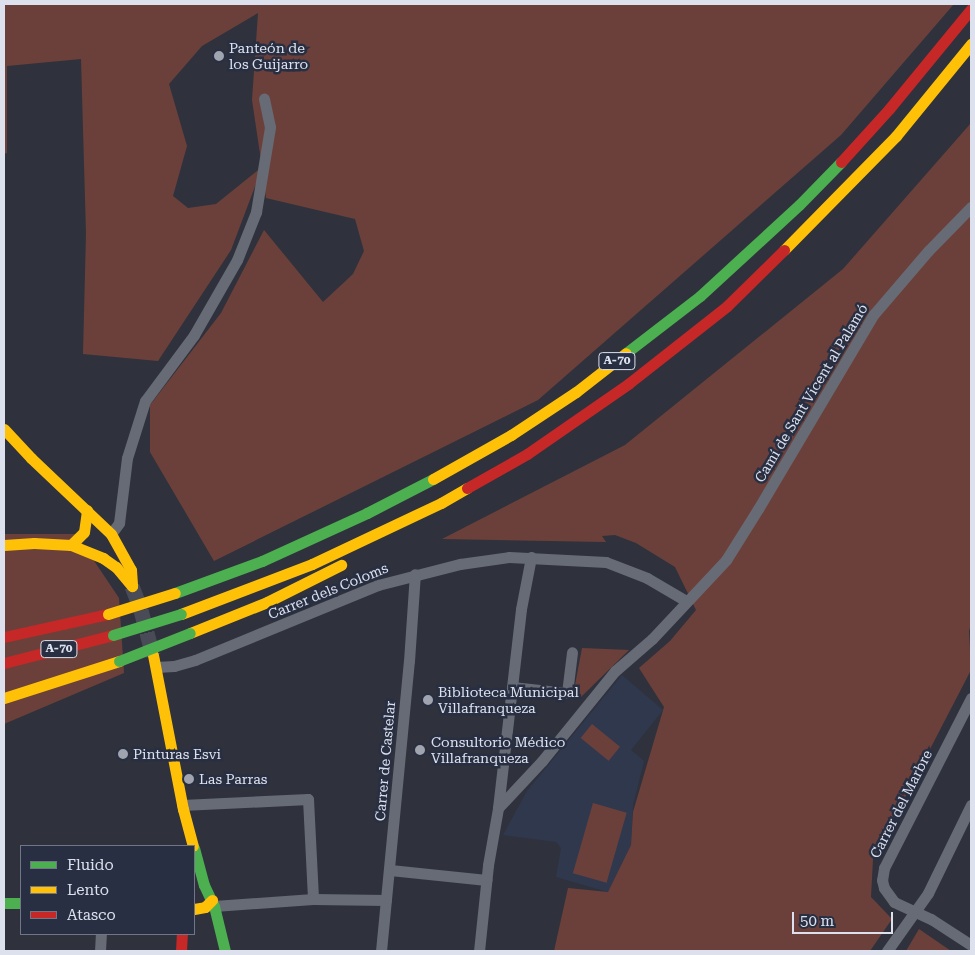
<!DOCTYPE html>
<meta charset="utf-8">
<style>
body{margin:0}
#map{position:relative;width:975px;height:955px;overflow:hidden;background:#2f323c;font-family:"Roboto Serif",serif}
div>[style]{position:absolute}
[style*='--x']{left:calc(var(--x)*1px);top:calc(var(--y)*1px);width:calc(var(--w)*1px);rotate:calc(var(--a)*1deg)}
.built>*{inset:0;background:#30384e}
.green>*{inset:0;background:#6c403a;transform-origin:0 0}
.secondary-tunnel>*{height:15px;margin-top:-7.5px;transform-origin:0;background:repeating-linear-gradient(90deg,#494c57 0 15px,transparent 0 23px)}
.street>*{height:11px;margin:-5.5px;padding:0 5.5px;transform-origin:5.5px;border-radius:5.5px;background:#676b75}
.fast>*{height:11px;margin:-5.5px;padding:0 5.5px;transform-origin:5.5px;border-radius:5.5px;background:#4caf50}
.slow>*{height:11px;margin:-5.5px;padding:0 5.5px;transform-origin:5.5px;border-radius:5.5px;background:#ffc107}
.jam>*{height:11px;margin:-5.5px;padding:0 5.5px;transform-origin:5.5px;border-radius:5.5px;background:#c62828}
.fast-bridge>*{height:11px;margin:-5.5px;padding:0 5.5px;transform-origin:5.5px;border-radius:5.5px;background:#4caf50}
.slow-bridge>*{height:11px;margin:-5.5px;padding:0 5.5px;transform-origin:5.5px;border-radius:5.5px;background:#ffc107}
.dots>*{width:14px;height:14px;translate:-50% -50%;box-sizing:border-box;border:2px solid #292f42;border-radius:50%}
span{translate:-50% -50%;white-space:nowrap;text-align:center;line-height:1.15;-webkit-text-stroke:5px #292f42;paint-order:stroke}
.shield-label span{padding:1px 4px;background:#292f42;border:1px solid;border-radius:4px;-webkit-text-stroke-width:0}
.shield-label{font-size:12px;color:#dce1ed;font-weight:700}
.poi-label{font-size:14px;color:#dce1ed}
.left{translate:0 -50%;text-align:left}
.street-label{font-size:14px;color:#dce1ed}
.frame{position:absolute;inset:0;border:5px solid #dce1ed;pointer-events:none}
.legend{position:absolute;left:20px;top:845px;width:175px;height:90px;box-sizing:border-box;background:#292f42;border:1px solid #717686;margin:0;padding:6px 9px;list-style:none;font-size:15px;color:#dce1ed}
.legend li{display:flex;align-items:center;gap:10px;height:25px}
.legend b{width:25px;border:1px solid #717686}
.scale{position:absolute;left:792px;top:912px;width:101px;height:22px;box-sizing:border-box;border:2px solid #dce1ed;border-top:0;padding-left:6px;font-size:15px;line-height:18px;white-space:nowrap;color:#dce1ed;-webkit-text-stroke:4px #292f42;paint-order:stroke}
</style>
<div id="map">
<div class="built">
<i style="clip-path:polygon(622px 675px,663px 710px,631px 750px,644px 761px,633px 805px,631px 845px,608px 892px,556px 877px,561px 848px,556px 842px,503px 835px,527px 791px)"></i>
</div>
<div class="green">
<i style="clip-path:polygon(evenodd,4px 4px,954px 4px,841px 135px,538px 400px,214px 561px,150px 452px,150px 405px,221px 313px,264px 230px,323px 302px,353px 274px,364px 251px,355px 219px,266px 198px,262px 168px,231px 250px,158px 361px,83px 354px,86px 233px,81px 59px,7px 66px,7px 153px,4px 154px,4px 4px,258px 13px,252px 100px,262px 167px,216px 204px,188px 208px,173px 196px,187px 146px,169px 84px,202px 46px,258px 13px)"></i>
<i style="clip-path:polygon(971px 123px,971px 624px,969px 631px,971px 670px,873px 859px,871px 897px,892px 919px,870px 951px,554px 951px,568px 888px,608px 892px,631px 845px,633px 812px,664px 707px,639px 668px,670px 641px,696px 610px,675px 567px,636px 543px,615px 535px,602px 536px,606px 542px,442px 539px,625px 445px,843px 269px)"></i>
<i style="clip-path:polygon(4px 534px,76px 534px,119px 598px,124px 673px,4px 724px)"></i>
<i style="clip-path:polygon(582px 648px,629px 650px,581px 697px,573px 696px)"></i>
<i style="left:592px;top:724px;width:36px;height:18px;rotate:39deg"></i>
<i style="left:593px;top:803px;width:35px;height:73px;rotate:16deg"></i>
<i style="clip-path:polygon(919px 929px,951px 951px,906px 951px)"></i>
</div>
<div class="secondary-tunnel">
<i style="--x:132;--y:586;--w:26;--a:69"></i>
<i style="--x:141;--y:610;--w:47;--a:75.1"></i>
</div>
<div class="street">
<i style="--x:111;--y:534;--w:14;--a:-54"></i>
<i style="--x:119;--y:523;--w:65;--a:-83"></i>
<i style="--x:127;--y:458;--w:60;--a:-72.5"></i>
<i style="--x:145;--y:401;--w:82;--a:-53.4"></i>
<i style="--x:194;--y:335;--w:86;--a:-60.2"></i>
<i style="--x:237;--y:260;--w:52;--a:-68.4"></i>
<i style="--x:256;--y:212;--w:86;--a:-80.6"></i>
<i style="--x:270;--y:127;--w:29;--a:-102"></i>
<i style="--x:156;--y:667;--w:18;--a:-3"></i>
<i style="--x:174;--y:666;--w:22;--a:-16"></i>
<i style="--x:195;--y:660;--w:198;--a:-22.3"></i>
<i style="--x:378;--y:585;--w:85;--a:-14.4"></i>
<i style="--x:460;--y:564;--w:49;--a:-8.1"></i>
<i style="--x:509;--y:557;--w:97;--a:3"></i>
<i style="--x:606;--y:562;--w:44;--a:21.3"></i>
<i style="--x:647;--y:578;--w:45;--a:30.5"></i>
<i style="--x:512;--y:687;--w:55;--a:6.2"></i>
<i style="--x:567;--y:693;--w:41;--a:-83"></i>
<i style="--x:971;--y:698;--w:191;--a:117.1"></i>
<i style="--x:884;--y:868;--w:12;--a:99"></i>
<i style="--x:882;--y:880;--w:8;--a:76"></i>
<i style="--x:884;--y:888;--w:17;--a:54"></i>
<i style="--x:894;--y:902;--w:41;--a:24.7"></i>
<i style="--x:931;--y:919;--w:48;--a:33"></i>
<i style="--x:182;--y:805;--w:126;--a:-2.7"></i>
<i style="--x:308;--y:799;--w:100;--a:87.1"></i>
<i style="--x:498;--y:808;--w:64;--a:-46.9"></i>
<i style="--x:542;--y:761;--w:116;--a:-51"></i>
<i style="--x:615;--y:671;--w:49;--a:-40.9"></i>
<i style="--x:652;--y:639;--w:108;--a:-46.9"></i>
<i style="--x:726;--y:560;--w:60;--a:-57.9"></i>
<i style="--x:758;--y:509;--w:227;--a:-59.3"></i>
<i style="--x:874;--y:314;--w:83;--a:-49.4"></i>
<i style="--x:928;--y:251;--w:62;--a:-45.7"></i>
<i style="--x:390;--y:870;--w:97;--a:5.9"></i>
<i style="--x:214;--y:906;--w:99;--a:-4"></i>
<i style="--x:313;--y:899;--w:73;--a:0.8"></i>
<i style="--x:100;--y:951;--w:17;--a:-87"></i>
<i style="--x:381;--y:951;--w:291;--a:-84.5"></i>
<i style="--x:409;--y:661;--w:87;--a:-86.1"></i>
<i style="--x:479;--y:951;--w:86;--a:-84"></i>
<i style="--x:488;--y:865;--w:58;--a:-80"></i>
<i style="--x:498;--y:808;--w:200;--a:-83.4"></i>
<i style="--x:521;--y:609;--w:53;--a:-79.1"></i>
<i style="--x:887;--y:951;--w:71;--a:-54.7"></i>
<i style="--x:928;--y:893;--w:98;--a:-64"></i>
</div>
<div class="fast">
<i style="--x:626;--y:353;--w:93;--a:-37.6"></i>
<i style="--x:700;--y:296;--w:134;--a:-42.6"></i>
<i style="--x:799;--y:205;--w:60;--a:-45.7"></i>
<i style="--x:175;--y:593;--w:93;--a:-20.2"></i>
<i style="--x:262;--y:561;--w:115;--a:-24.6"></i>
<i style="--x:367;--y:513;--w:74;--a:-27.3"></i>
<i style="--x:194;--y:848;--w:38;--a:75"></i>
<i style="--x:204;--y:885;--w:23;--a:65"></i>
<i style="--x:214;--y:906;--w:46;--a:76.3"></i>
<i style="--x:4;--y:903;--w:17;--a:0"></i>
</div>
<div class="slow">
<i style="--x:784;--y:250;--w:160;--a:-45.5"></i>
<i style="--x:896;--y:136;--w:119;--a:-50.8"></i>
<i style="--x:4;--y:429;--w:40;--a:47"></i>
<i style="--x:31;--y:458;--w:110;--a:43.5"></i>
<i style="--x:111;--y:534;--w:41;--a:60.9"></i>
<i style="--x:131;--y:570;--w:16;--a:86"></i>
<i style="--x:433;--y:479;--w:90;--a:-29.4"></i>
<i style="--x:511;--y:435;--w:78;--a:-33.5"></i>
<i style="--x:576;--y:392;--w:63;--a:-38"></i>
<i style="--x:4;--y:545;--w:30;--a:-4"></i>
<i style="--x:34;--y:543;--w:37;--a:3"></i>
<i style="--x:71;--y:545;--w:35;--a:22"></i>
<i style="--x:103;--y:558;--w:16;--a:35"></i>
<i style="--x:116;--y:567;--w:25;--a:50"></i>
<i style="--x:71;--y:545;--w:18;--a:-45"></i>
<i style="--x:84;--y:532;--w:22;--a:-82"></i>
<i style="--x:181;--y:614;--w:140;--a:-20.9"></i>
<i style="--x:312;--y:564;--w:143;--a:-25.3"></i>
<i style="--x:441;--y:503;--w:30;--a:-30"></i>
<i style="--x:190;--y:633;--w:83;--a:-21.9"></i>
<i style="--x:267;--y:602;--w:83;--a:-26.6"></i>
<i style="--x:153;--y:655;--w:157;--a:79"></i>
<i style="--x:183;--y:809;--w:38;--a:75"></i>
<i style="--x:4;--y:698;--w:121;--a:-17.8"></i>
<i style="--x:194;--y:909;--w:11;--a:-10"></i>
<i style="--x:205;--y:907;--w:10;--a:-45"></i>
</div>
<div class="jam">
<i style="--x:841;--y:162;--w:72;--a:-47.8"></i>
<i style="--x:889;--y:109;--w:129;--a:-50.6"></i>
<i style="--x:467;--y:488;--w:69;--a:-29.5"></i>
<i style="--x:527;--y:454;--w:123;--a:-34.7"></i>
<i style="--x:628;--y:384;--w:126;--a:-38.2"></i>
<i style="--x:727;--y:306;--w:80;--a:-44.5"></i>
<i style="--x:4;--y:637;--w:107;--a:-12.5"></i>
<i style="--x:4;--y:663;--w:113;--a:-14.4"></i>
<i style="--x:181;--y:951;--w:17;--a:-87"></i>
</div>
<div class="fast-bridge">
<i style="--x:113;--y:635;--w:71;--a:-17.2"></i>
<i style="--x:119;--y:661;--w:76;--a:-21.5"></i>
</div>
<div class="slow-bridge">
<i style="--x:108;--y:614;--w:70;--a:-17.4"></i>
</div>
<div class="dots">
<i style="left:219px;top:56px;background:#9fa4af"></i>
<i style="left:428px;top:700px;background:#9fa4af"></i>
<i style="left:420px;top:750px;background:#9fa4af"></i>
<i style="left:123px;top:754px;background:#9fa4af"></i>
<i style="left:189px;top:779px;background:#9fa4af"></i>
</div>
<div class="shield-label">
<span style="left:617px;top:361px">A-70</span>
<span style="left:59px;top:649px">A-70</span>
</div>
<div class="poi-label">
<span class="left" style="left:229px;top:56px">Panteón de<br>los Guijarro</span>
<span class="left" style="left:438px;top:700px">Biblioteca Municipal<br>Villafranqueza</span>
<span class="left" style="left:431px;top:750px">Consultorio Médico<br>Villafranqueza</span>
<span class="left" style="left:133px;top:754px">Pinturas Esvi</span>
<span class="left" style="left:199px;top:779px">Las Parras</span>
</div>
<div class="street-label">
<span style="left:811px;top:393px;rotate:-59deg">Camí de Sant Vicent al Palamó</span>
<span style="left:328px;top:591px;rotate:-22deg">Carrer dels Coloms</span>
<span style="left:385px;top:761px;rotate:-85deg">Carrer de Castelar</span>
<span style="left:901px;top:804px;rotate:-63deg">Carrer del Marbre</span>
</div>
<div class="frame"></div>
<ul class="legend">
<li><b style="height:6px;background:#4caf50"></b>Fluido</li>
<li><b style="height:6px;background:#ffc107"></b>Lento</li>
<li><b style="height:6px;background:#c62828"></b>Atasco</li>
</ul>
<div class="scale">50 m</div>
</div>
